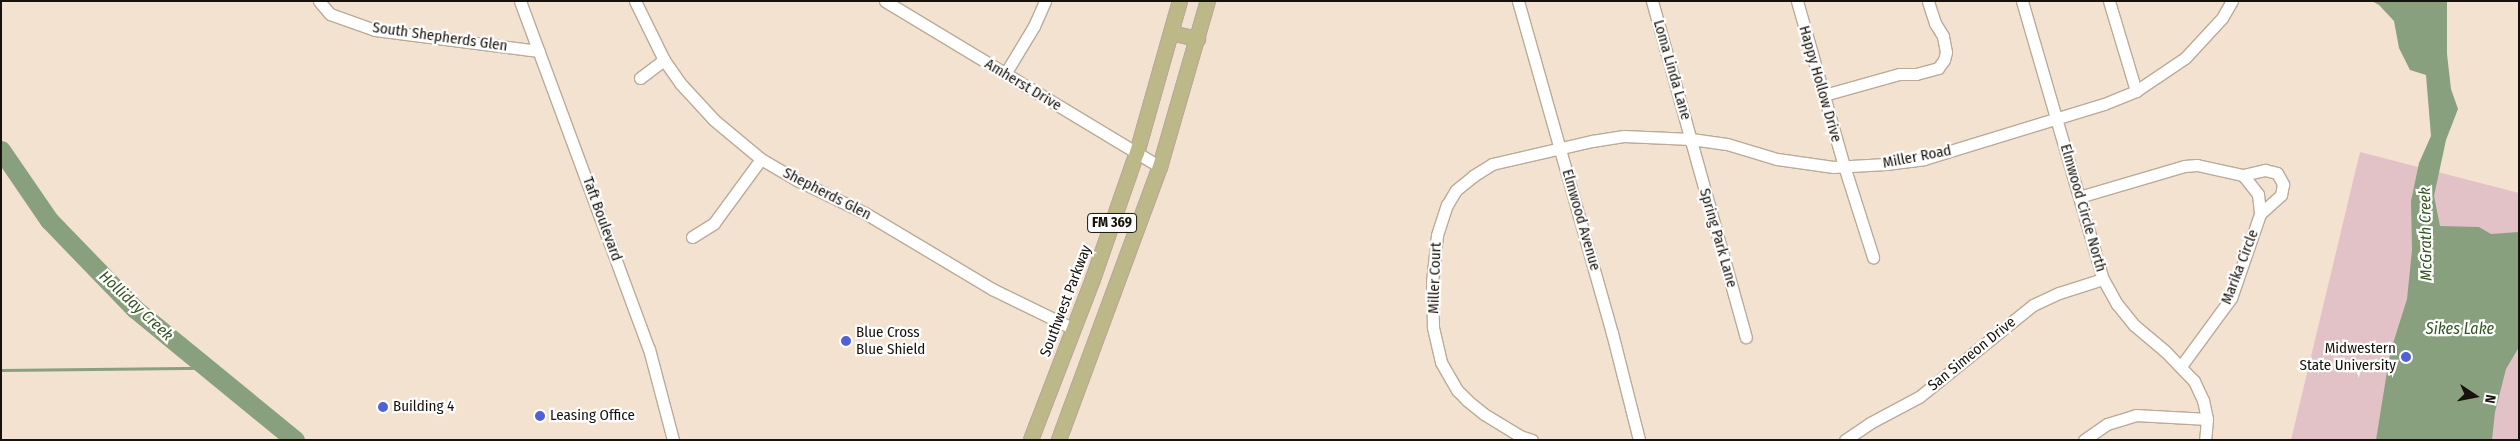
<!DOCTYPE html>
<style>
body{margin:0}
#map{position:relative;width:2520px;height:441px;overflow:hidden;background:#f2e2cf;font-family:"Fira Sans Condensed",sans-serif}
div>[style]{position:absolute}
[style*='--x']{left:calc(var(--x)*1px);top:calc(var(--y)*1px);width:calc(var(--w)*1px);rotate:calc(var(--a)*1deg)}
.green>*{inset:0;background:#e2c2c7}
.water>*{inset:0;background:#89a07f}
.stream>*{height:3px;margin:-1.5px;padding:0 1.5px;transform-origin:1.5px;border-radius:1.5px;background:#89a07f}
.river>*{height:19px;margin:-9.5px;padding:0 9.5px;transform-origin:9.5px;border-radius:9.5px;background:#89a07f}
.roads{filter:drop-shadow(1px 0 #baab99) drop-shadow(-1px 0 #baab99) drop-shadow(0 1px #baab99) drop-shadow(0 -1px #baab99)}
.minor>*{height:11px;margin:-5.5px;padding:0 5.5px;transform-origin:5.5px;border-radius:5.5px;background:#fff}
.major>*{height:14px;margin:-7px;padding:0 7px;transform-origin:7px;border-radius:7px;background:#bdb888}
.dots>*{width:14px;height:14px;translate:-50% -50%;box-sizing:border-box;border:2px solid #fff;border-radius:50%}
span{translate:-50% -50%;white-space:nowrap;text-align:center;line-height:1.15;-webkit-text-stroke:4.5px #fff;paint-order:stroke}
.shield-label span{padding:1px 4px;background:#fff;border:1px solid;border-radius:4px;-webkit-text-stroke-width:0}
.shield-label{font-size:14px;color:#17120b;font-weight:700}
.street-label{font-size:15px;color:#17120b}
.poi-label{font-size:15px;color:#17120b}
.left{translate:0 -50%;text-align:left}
.right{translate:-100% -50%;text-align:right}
.water-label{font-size:16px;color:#355423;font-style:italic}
.frame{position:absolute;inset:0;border:2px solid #17120b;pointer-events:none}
.north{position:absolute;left:2450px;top:371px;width:50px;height:50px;-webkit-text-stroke:4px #fff;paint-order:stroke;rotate:101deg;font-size:14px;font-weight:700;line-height:20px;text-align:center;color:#17120b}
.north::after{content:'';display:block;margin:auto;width:18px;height:22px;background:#17120b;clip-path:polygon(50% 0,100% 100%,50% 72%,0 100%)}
</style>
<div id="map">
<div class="green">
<i style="clip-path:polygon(2360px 152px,2519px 193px,2519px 440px,2291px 440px)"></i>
</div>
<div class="water">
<i style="clip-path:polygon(2372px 1px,2447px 1px,2447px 54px,2451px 89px,2458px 109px,2446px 140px,2434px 196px,2440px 226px,2479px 227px,2491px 234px,2519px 232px,2519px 347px,2506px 369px,2495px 412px,2492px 440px,2376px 440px,2390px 353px,2407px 299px,2412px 250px,2411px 201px,2419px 163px,2431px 136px,2426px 75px,2410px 70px,2399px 48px,2394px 21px,2379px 5px)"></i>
</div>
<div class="stream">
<i style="--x:1;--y:370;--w:206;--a:-0.6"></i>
</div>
<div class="river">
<i style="--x:1;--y:150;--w:85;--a:55.6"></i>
<i style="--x:49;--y:220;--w:124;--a:46"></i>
<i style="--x:135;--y:309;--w:207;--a:39.3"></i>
</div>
<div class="roads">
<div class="minor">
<i style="--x:319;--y:1;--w:17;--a:50"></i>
<i style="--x:330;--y:14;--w:48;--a:19.6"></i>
<i style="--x:375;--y:30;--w:165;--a:7.3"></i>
<i style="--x:520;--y:1;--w:371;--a:69.7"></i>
<i style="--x:649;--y:349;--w:94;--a:75.2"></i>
<i style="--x:635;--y:1;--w:66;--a:63.8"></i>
<i style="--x:664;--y:60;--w:28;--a:55"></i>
<i style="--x:680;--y:83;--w:50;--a:47.4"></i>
<i style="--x:714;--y:120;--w:61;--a:39.7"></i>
<i style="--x:761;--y:159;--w:42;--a:30.3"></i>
<i style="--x:797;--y:180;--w:76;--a:25.9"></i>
<i style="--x:865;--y:213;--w:148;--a:30.9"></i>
<i style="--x:992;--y:289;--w:89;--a:26"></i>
<i style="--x:885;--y:1;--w:321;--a:31.1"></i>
<i style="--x:1518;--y:1;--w:345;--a:74.2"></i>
<i style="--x:1612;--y:333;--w:110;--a:75.8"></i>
<i style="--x:1652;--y:1;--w:349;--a:74.4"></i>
<i style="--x:1797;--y:1;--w:172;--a:74.1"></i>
<i style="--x:1844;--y:166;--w:96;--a:72.3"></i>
<i style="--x:2022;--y:1;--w:290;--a:73.8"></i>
<i style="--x:2103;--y:279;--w:29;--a:61"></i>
<i style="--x:2117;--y:304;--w:27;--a:51"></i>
<i style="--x:2134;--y:325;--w:40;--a:40"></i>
<i style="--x:2165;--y:351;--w:42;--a:46"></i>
<i style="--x:2194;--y:381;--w:21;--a:65"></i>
<i style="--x:2203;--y:400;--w:19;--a:78"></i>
<i style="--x:2207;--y:419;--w:21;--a:95"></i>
<i style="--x:2109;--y:1;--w:94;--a:73.3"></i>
<i style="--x:1005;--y:74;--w:56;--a:-58.9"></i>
<i style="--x:1034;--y:26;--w:27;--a:-66"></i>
<i style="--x:640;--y:78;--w:30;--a:-37"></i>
<i style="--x:1824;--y:95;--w:78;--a:-15.6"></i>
<i style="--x:1899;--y:74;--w:17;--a:0"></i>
<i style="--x:1916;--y:74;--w:23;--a:-15"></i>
<i style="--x:1938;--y:68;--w:10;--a:-53"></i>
<i style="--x:1944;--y:60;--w:8;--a:-76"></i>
<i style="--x:1946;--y:52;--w:16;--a:-101"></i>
<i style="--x:1943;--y:36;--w:15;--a:-122"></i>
<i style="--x:1935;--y:23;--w:23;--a:-108"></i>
<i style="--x:2243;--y:175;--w:23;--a:-13"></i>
<i style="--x:2265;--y:170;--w:12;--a:14"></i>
<i style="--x:2277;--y:173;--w:13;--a:61"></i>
<i style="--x:2283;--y:184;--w:11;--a:100"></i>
<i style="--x:2281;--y:195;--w:28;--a:138"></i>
<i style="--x:2079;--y:197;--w:109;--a:-16.4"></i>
<i style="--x:2184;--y:166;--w:13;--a:-4"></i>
<i style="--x:2197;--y:165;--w:47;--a:12.3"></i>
<i style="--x:2243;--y:175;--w:24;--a:52"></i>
<i style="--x:2258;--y:194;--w:20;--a:84"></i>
<i style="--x:2260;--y:214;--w:89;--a:109"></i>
<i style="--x:2231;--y:298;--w:84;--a:126.3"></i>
<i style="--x:692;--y:237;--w:26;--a:-32"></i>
<i style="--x:714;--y:223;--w:79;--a:-53.7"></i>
<i style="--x:1532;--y:440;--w:13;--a:-162"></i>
<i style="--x:1520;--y:436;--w:42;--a:-148.6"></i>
<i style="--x:1484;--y:414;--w:22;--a:-141"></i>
<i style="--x:1467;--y:400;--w:14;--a:-135"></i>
<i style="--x:1457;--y:390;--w:32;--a:-120"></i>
<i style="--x:1441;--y:362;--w:36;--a:-103"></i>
<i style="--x:1433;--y:327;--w:45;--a:-91.3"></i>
<i style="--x:1432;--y:282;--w:47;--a:-83.9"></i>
<i style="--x:1437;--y:235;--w:32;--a:-72"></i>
<i style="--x:1447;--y:205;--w:17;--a:-59"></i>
<i style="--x:1456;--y:190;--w:22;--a:-39"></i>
<i style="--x:1473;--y:176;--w:22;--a:-32"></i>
<i style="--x:1492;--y:164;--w:103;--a:-13"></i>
<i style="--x:1592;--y:141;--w:32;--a:-9"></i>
<i style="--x:1624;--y:136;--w:67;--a:2.6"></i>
<i style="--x:1691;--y:139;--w:36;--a:8"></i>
<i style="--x:1727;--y:144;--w:52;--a:16.7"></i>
<i style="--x:1777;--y:159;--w:57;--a:8.1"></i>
<i style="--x:1833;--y:167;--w:53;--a:-3.2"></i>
<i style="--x:1886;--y:164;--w:38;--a:-7"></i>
<i style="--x:1924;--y:159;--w:188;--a:-17"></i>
<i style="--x:2104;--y:104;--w:35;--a:-22"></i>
<i style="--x:2136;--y:91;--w:59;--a:-34"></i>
<i style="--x:2185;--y:58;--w:54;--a:-47.2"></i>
<i style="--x:2222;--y:18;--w:20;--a:-60"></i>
<i style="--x:1845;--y:440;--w:30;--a:-34"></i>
<i style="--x:1870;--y:423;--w:55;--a:-28"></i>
<i style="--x:1919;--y:397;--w:146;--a:-38.9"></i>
<i style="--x:2033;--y:305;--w:29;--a:-25"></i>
<i style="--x:2059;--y:293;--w:46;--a:-17.7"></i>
<i style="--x:2084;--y:440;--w:28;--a:-35"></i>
<i style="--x:2107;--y:424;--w:30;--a:-17"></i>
<i style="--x:2136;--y:415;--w:71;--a:3.2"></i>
</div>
<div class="major">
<i style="--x:1171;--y:33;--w:28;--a:13"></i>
<i style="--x:1031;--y:440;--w:173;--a:-68.9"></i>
<i style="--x:1093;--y:279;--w:133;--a:-70.8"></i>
<i style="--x:1137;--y:153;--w:158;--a:-74.2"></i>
<i style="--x:1059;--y:440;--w:291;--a:-69.7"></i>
<i style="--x:1160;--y:167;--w:173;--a:-73.9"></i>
</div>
</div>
<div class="dots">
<i style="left:846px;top:341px;background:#4e61d6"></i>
<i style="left:2406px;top:357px;background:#4e61d6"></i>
<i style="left:383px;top:407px;background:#4e61d6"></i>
<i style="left:540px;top:416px;background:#4e61d6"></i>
</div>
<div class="shield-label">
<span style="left:1112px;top:223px">FM 369</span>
</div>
<div class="street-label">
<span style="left:440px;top:37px;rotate:8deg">South Shepherds Glen</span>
<span style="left:1672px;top:70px;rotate:74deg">Loma Linda Lane</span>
<span style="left:1820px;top:84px;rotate:74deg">Happy Hollow Drive</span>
<span style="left:1023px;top:85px;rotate:31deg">Amherst Drive</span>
<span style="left:1917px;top:157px;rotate:-11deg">Miller Road</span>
<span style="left:827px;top:194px;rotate:27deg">Shepherds Glen</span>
<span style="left:2083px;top:208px;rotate:74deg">Elmwood Circle North</span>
<span style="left:602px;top:219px;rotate:70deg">Taft Boulevard</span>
<span style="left:1581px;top:220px;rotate:74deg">Elmwood Avenue</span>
<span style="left:1718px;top:238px;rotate:74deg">Spring Park Lane</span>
<span style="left:2240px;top:267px;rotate:-69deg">Marika Circle</span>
<span style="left:1435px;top:278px;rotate:-88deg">Miller Court</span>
<span style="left:1066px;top:301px;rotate:-69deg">Southwest Parkway</span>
<span style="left:1972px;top:354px;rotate:-39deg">San Simeon Drive</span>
</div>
<div class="poi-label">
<span class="left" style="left:856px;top:341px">Blue Cross<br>Blue Shield</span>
<span class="right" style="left:2396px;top:357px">Midwestern<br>State University</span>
<span class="left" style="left:393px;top:407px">Building 4</span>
<span class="left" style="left:550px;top:416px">Leasing Office</span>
</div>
<div class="water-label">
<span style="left:2426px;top:234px;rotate:-91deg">McGrath Creek</span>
<span style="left:136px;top:306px;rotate:43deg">Holliday Creek</span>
<span style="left:2460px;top:329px">Sikes Lake</span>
</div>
<div class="frame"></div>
<div class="north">N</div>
</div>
